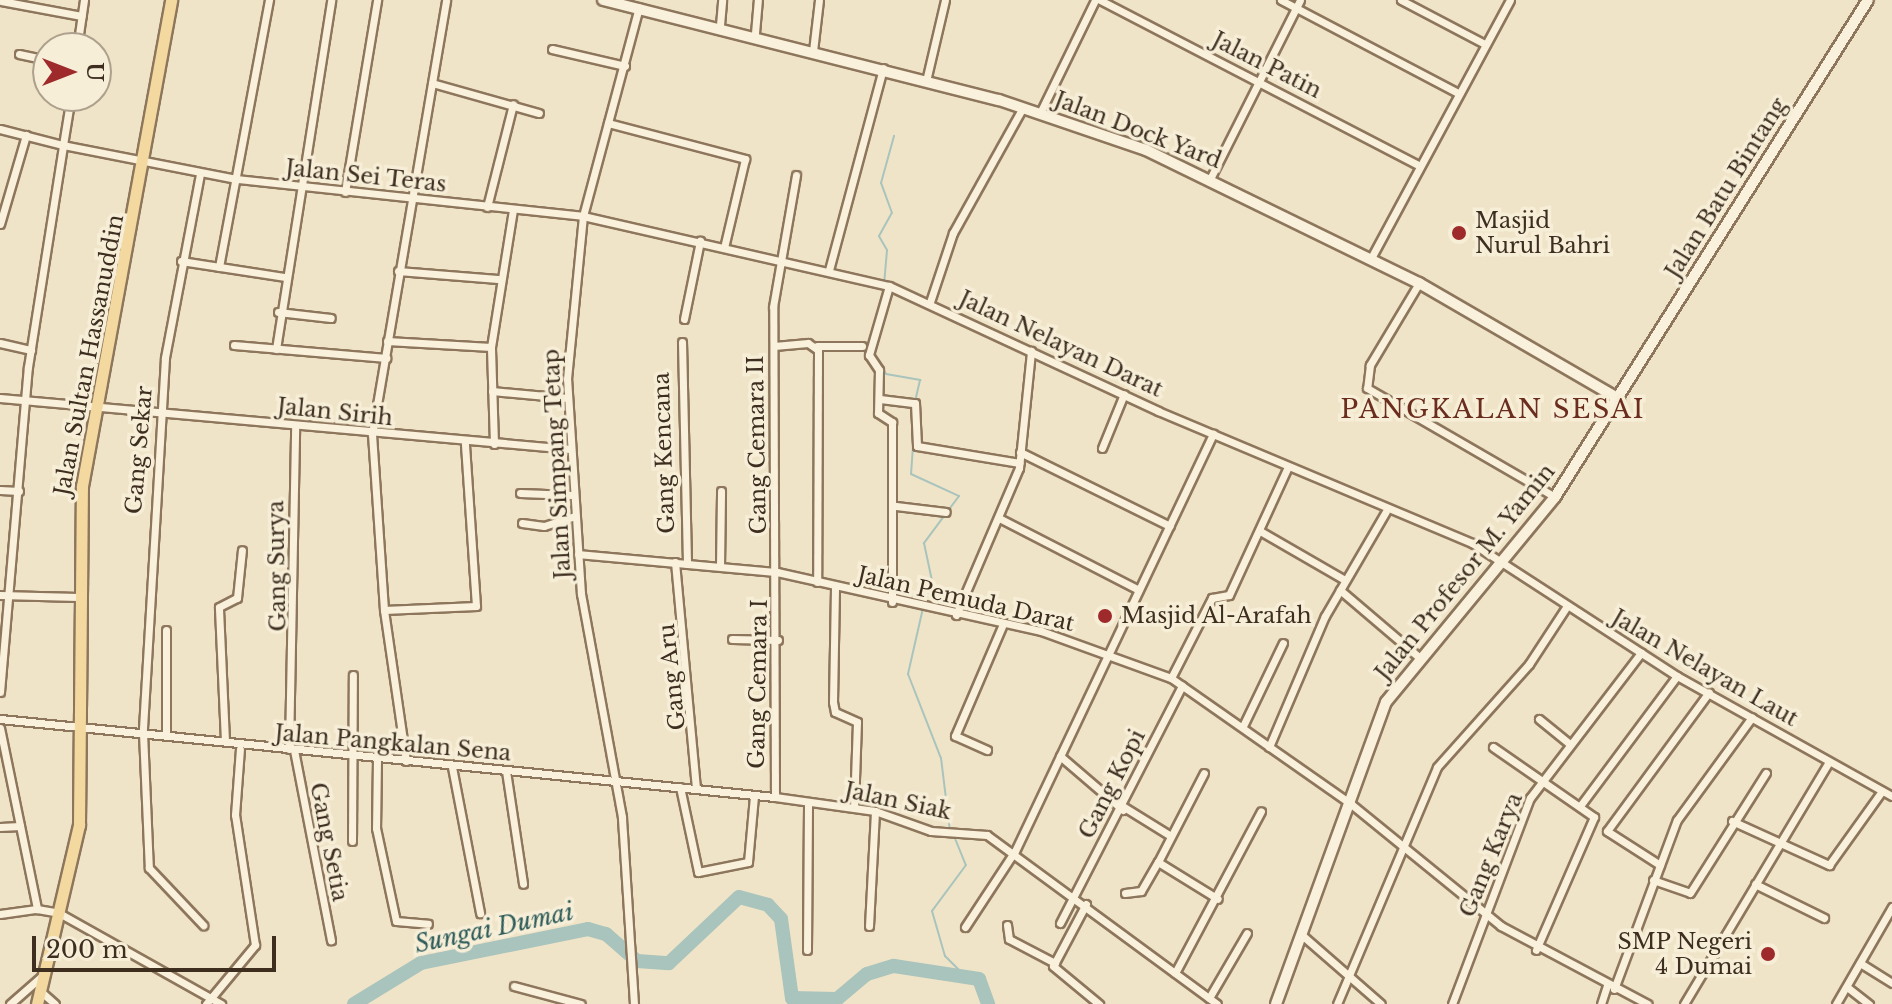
<!DOCTYPE html>
<style>
body{margin:0}
#map{position:relative;width:1892px;height:1004px;overflow:hidden;background:#f0e4c8;font-family:"Libre Baskerville",serif}
div>[style]{position:absolute}
[style*='--x']{left:calc(var(--x)*1px);top:calc(var(--y)*1px);width:calc(var(--w)*1px);rotate:calc(var(--a)*1deg)}
.stream>*{height:2px;margin:-1px;padding:0 1px;transform-origin:1px;border-radius:1px;background:#a9c4bc}
.river>*{height:14px;margin:-7px;padding:0 7px;transform-origin:7px;border-radius:7px;background:#a9c4bc}
.roads{filter:drop-shadow(2px 0 #8d765c) drop-shadow(-2px 0 #8d765c) drop-shadow(0 2px #8d765c) drop-shadow(0 -2px #8d765c)}
.street>*{height:7px;margin:-3.5px;padding:0 3.5px;transform-origin:3.5px;border-radius:3.5px;background:#faf1dc}
.secondary>*{height:10px;margin:-5px;padding:0 5px;transform-origin:5px;border-radius:5px;background:#faf1dc}
.primary>*{height:11px;margin:-5.5px;padding:0 5.5px;transform-origin:5.5px;border-radius:5.5px;background:#f3d9a0}
.dots>*{width:22px;height:22px;translate:-50% -50%;box-sizing:border-box;border:4px solid #f7eed8;border-radius:50%}
span{translate:-50% -50%;white-space:nowrap;text-align:center;line-height:1.15;-webkit-text-stroke:7px #f7eed8;paint-order:stroke}
.street-label{font-size:22px;color:#3d2e20}
.poi-label{font-size:22px;color:#3d2e20}
.left{translate:0 -50%;text-align:left}
.right{translate:-100% -50%;text-align:right}
.water-label{font-size:24px;color:#2f5d5a;font-style:italic}
.quarter-label{font-size:26px;color:#6b2e1e;letter-spacing:2px}
.north{position:absolute;left:32px;top:32px;width:80px;height:80px;box-sizing:border-box;background:#f7eed8;border:2px solid #ada18e;border-radius:50%;rotate:90deg;font-size:22px;font-weight:700;line-height:32px;text-align:center;color:#3d2e20}
.north::after{content:'';display:block;margin:auto;width:28px;height:36px;background:#9e2a2b;clip-path:polygon(50% 0,100% 100%,50% 72%,0 100%)}
.scale{position:absolute;left:32px;top:936px;width:244px;height:36px;box-sizing:border-box;border:4px solid #3d2e20;border-top:0;padding-left:10px;font-size:24px;line-height:28px;white-space:nowrap;color:#3d2e20;-webkit-text-stroke:6px #f7eed8;paint-order:stroke}
</style>
<div id="map">
<div class="stream">
<i style="--x:883;--y:296;--w:46;--a:-85"></i>
<i style="--x:887;--y:250;--w:16;--a:-120"></i>
<i style="--x:879;--y:236;--w:26;--a:-61"></i>
<i style="--x:892;--y:213;--w:32;--a:-110"></i>
<i style="--x:881;--y:183;--w:49;--a:-74.5"></i>
<i style="--x:867;--y:349;--w:29;--a:-72"></i>
<i style="--x:875;--y:358;--w:19;--a:55"></i>
<i style="--x:886;--y:374;--w:35;--a:10"></i>
<i style="--x:920;--y:380;--w:22;--a:103"></i>
<i style="--x:912;--y:406;--w:17;--a:87"></i>
<i style="--x:913;--y:446;--w:28;--a:94"></i>
<i style="--x:911;--y:474;--w:53;--a:24.6"></i>
<i style="--x:959;--y:496;--w:59;--a:126.7"></i>
<i style="--x:924;--y:543;--w:38;--a:78"></i>
<i style="--x:932;--y:580;--w:23;--a:108"></i>
<i style="--x:923;--y:608;--w:68;--a:102.8"></i>
<i style="--x:908;--y:674;--w:90;--a:68.6"></i>
<i style="--x:941;--y:758;--w:74;--a:83"></i>
<i style="--x:954;--y:836;--w:31;--a:68"></i>
<i style="--x:966;--y:865;--w:57;--a:126.5"></i>
<i style="--x:932;--y:911;--w:47;--a:73.9"></i>
<i style="--x:945;--y:956;--w:28;--a:45"></i>
</div>
<div class="river">
<i style="--x:354;--y:1004;--w:79;--a:-31.5"></i>
<i style="--x:421;--y:963;--w:170;--a:-11.5"></i>
<i style="--x:588;--y:929;--w:19;--a:16"></i>
<i style="--x:606;--y:934;--w:41;--a:41.1"></i>
<i style="--x:637;--y:961;--w:32;--a:4"></i>
<i style="--x:669;--y:963;--w:96;--a:-43.3"></i>
<i style="--x:739;--y:897;--w:30;--a:15"></i>
<i style="--x:768;--y:905;--w:19;--a:47"></i>
<i style="--x:781;--y:919;--w:80;--a:82.1"></i>
<i style="--x:792;--y:998;--w:45;--a:1.3"></i>
<i style="--x:837;--y:999;--w:39;--a:-40"></i>
<i style="--x:867;--y:974;--w:28;--a:-17"></i>
<i style="--x:894;--y:966;--w:86;--a:8.7"></i>
<i style="--x:979;--y:979;--w:27;--a:70"></i>
</div>
<div class="roads">
<div class="street">
<i style="--x:1100;--y:0;--w:357;--a:27.4"></i>
<i style="--x:1281;--y:0;--w:198;--a:27.7"></i>
<i style="--x:1401;--y:0;--w:93;--a:27.7"></i>
<i style="--x:1;--y:1;--w:82;--a:10.5"></i>
<i style="--x:720;--y:25;--w:25;--a:-85"></i>
<i style="--x:755;--y:33;--w:33;--a:-85"></i>
<i style="--x:77;--y:48;--w:49;--a:-81.7"></i>
<i style="--x:552;--y:49;--w:75;--a:13.1"></i>
<i style="--x:813;--y:51;--w:51;--a:-83.3"></i>
<i style="--x:19;--y:54;--w:30;--a:12"></i>
<i style="--x:926;--y:81;--w:83;--a:-76.8"></i>
<i style="--x:432;--y:83;--w:111;--a:15.7"></i>
<i style="--x:1040;--y:113;--w:126;--a:-64"></i>
<i style="--x:608;--y:123;--w:142;--a:14.7"></i>
<i style="--x:745;--y:159;--w:91;--a:103.3"></i>
<i style="--x:0;--y:129;--w:65;--a:14.3"></i>
<i style="--x:63;--y:145;--w:50;--a:-80.7"></i>
<i style="--x:200;--y:174;--w:187;--a:100.8"></i>
<i style="--x:165;--y:358;--w:376;--a:93.4"></i>
<i style="--x:143;--y:733;--w:135;--a:87.5"></i>
<i style="--x:149;--y:868;--w:79;--a:46.5"></i>
<i style="--x:1210;--y:179;--w:200;--a:-63.3"></i>
<i style="--x:345;--y:192;--w:195;--a:-80.5"></i>
<i style="--x:487;--y:207;--w:106;--a:-75.8"></i>
<i style="--x:0;--y:224;--w:93;--a:-73.7"></i>
<i style="--x:1370;--y:260;--w:295;--a:-61.7"></i>
<i style="--x:181;--y:261;--w:104;--a:8.8"></i>
<i style="--x:219;--y:267;--w:272;--a:-79.4"></i>
<i style="--x:829;--y:270;--w:209;--a:-75"></i>
<i style="--x:398;--y:271;--w:100;--a:4.6"></i>
<i style="--x:1419;--y:283;--w:96;--a:120.9"></i>
<i style="--x:1370;--y:365;--w:23;--a:97"></i>
<i style="--x:1367;--y:388;--w:217;--a:30.1"></i>
<i style="--x:889;--y:286;--w:72;--a:106.2"></i>
<i style="--x:869;--y:355;--w:18;--a:56"></i>
<i style="--x:879;--y:370;--w:43;--a:91.3"></i>
<i style="--x:878;--y:413;--w:17;--a:33"></i>
<i style="--x:892;--y:422;--w:180;--a:90"></i>
<i style="--x:930;--y:302;--w:73;--a:-71.6"></i>
<i style="--x:953;--y:233;--w:144;--a:-60.9"></i>
<i style="--x:278;--y:312;--w:53;--a:6.5"></i>
<i style="--x:684;--y:319;--w:80;--a:-78.4"></i>
<i style="--x:387;--y:341;--w:104;--a:3.3"></i>
<i style="--x:682;--y:342;--w:222;--a:88.7"></i>
<i style="--x:0;--y:343;--w:32;--a:13"></i>
<i style="--x:234;--y:345;--w:153;--a:4.9"></i>
<i style="--x:774;--y:346;--w:34;--a:-5"></i>
<i style="--x:808;--y:343;--w:12;--a:35"></i>
<i style="--x:818;--y:350;--w:232;--a:90.2"></i>
<i style="--x:817;--y:346;--w:45;--a:0"></i>
<i style="--x:276;--y:349;--w:353;--a:-81"></i>
<i style="--x:492;--y:391;--w:76;--a:5.3"></i>
<i style="--x:0;--y:398;--w:572;--a:5.11"></i>
<i style="--x:880;--y:399;--w:35;--a:7"></i>
<i style="--x:915;--y:403;--w:43;--a:87.3"></i>
<i style="--x:917;--y:446;--w:104;--a:9.4"></i>
<i style="--x:494;--y:444;--w:97;--a:-91.8"></i>
<i style="--x:491;--y:347;--w:139;--a:-80.9"></i>
<i style="--x:1102;--y:448;--w:58;--a:-67.8"></i>
<i style="--x:1020;--y:452;--w:167;--a:26.3"></i>
<i style="--x:0;--y:490;--w:19;--a:3"></i>
<i style="--x:520;--y:493;--w:53;--a:2.2"></i>
<i style="--x:896;--y:506;--w:50;--a:6.8"></i>
<i style="--x:999;--y:518;--w:157;--a:27.2"></i>
<i style="--x:522;--y:523;--w:22;--a:8"></i>
<i style="--x:544;--y:526;--w:33;--a:-18"></i>
<i style="--x:1260;--y:531;--w:98;--a:30"></i>
<i style="--x:578;--y:554;--w:200;--a:5.2"></i>
<i style="--x:777;--y:572;--w:271;--a:12.6"></i>
<i style="--x:1041;--y:631;--w:138;--a:19.9"></i>
<i style="--x:1171;--y:678;--w:220;--a:35"></i>
<i style="--x:1351;--y:804;--w:193;--a:39.1"></i>
<i style="--x:1501;--y:926;--w:166;--a:28"></i>
<i style="--x:675;--y:562;--w:228;--a:84.7"></i>
<i style="--x:720;--y:566;--w:75;--a:-89.2"></i>
<i style="--x:835;--y:588;--w:114;--a:91"></i>
<i style="--x:833;--y:702;--w:10;--a:79"></i>
<i style="--x:835;--y:712;--w:24;--a:24"></i>
<i style="--x:857;--y:722;--w:86;--a:92"></i>
<i style="--x:1340;--y:590;--w:106;--a:40.4"></i>
<i style="--x:0;--y:595;--w:78;--a:1.5"></i>
<i style="--x:384;--y:610;--w:92;--a:-2.5"></i>
<i style="--x:476;--y:606;--w:163;--a:-93.9"></i>
<i style="--x:956;--y:615;--w:160;--a:-66.8"></i>
<i style="--x:1019;--y:468;--w:118;--a:-84.1"></i>
<i style="--x:732;--y:639;--w:46;--a:1.2"></i>
<i style="--x:1171;--y:678;--w:90;--a:-62.9"></i>
<i style="--x:1212;--y:598;--w:17;--a:-10"></i>
<i style="--x:1229;--y:595;--w:141;--a:-65.3"></i>
<i style="--x:0;--y:692;--w:326;--a:-85.1"></i>
<i style="--x:28;--y:367;--w:225;--a:-81"></i>
<i style="--x:63;--y:145;--w:177;--a:11.1"></i>
<i style="--x:237;--y:179;--w:348;--a:6.1"></i>
<i style="--x:583;--y:216;--w:314;--a:12.9"></i>
<i style="--x:889;--y:286;--w:297;--a:24.9"></i>
<i style="--x:1158;--y:411;--w:341;--a:22.8"></i>
<i style="--x:1472;--y:543;--w:244;--a:33"></i>
<i style="--x:1677;--y:676;--w:246;--a:29.2"></i>
<i style="--x:0;--y:719;--w:779;--a:5.75"></i>
<i style="--x:775;--y:797;--w:101;--a:8"></i>
<i style="--x:875;--y:811;--w:59;--a:19.7"></i>
<i style="--x:931;--y:831;--w:56;--a:4.1"></i>
<i style="--x:987;--y:835;--w:285;--a:36.3"></i>
<i style="--x:1539;--y:719;--w:40;--a:39"></i>
<i style="--x:1243;--y:726;--w:92;--a:-64.3"></i>
<i style="--x:0;--y:728;--w:185;--a:78.4"></i>
<i style="--x:37;--y:909;--w:22;--a:10"></i>
<i style="--x:59;--y:913;--w:186;--a:29.3"></i>
<i style="--x:166;--y:732;--w:102;--a:-90"></i>
<i style="--x:225;--y:741;--w:134;--a:-92.6"></i>
<i style="--x:219;--y:607;--w:20;--a:-27"></i>
<i style="--x:237;--y:598;--w:48;--a:-84.1"></i>
<i style="--x:1269;--y:747;--w:142;--a:-66.9"></i>
<i style="--x:1325;--y:616;--w:121;--a:-59.8"></i>
<i style="--x:1493;--y:747;--w:123;--a:34.7"></i>
<i style="--x:1594;--y:817;--w:145;--a:113.6"></i>
<i style="--x:289;--y:749;--w:322;--a:-88.9"></i>
<i style="--x:294;--y:750;--w:194;--a:79"></i>
<i style="--x:987;--y:750;--w:35;--a:-156"></i>
<i style="--x:955;--y:736;--w:122;--a:-66.8"></i>
<i style="--x:1060;--y:756;--w:83;--a:40.6"></i>
<i style="--x:377;--y:759;--w:69;--a:90.8"></i>
<i style="--x:376;--y:828;--w:95;--a:77.9"></i>
<i style="--x:396;--y:921;--w:32;--a:5"></i>
<i style="--x:406;--y:761;--w:153;--a:-98.3"></i>
<i style="--x:384;--y:610;--w:176;--a:-93.9"></i>
<i style="--x:372;--y:434;--w:440;--a:-80.3"></i>
<i style="--x:452;--y:767;--w:149;--a:79.1"></i>
<i style="--x:506;--y:771;--w:114;--a:81.4"></i>
<i style="--x:680;--y:787;--w:87;--a:78"></i>
<i style="--x:698;--y:872;--w:51;--a:-11.3"></i>
<i style="--x:748;--y:862;--w:66;--a:-84.8"></i>
<i style="--x:775;--y:797;--w:490;--a:-90.2"></i>
<i style="--x:773;--y:307;--w:134;--a:-80.1"></i>
<i style="--x:1580;--y:806;--w:162;--a:-53.3"></i>
<i style="--x:1124;--y:807;--w:55;--a:31.7"></i>
<i style="--x:1732;--y:821;--w:107;--a:24.4"></i>
<i style="--x:1829;--y:865;--w:91;--a:-54.4"></i>
<i style="--x:0;--y:827;--w:20;--a:-3"></i>
<i style="--x:352;--y:841;--w:166;--a:-89.7"></i>
<i style="--x:1158;--y:862;--w:100;--a:-62.7"></i>
<i style="--x:1660;--y:865;--w:63;--a:-147.3"></i>
<i style="--x:1607;--y:831;--w:172;--a:-53.7"></i>
<i style="--x:1653;--y:880;--w:39;--a:19"></i>
<i style="--x:1690;--y:893;--w:142;--a:-57.7"></i>
<i style="--x:1755;--y:884;--w:77;--a:26.2"></i>
<i style="--x:1125;--y:893;--w:16;--a:-7"></i>
<i style="--x:1141;--y:891;--w:34;--a:-60"></i>
<i style="--x:1158;--y:862;--w:70;--a:31.7"></i>
<i style="--x:1086;--y:904;--w:70;--a:118"></i>
<i style="--x:1053;--y:966;--w:60;--a:39.6"></i>
<i style="--x:0;--y:914;--w:37;--a:-8"></i>
<i style="--x:1060;--y:923;--w:267;--a:-62.8"></i>
<i style="--x:1007;--y:925;--w:14;--a:82"></i>
<i style="--x:1009;--y:939;--w:52;--a:27.6"></i>
<i style="--x:869;--y:926;--w:115;--a:-87"></i>
<i style="--x:965;--y:927;--w:91;--a:-56.7"></i>
<i style="--x:1015;--y:851;--w:462;--a:-64.6"></i>
<i style="--x:1303;--y:936;--w:103;--a:41.1"></i>
<i style="--x:807;--y:950;--w:148;--a:-89.6"></i>
<i style="--x:1860;--y:963;--w:38;--a:32"></i>
<i style="--x:1175;--y:973;--w:183;--a:-62"></i>
<i style="--x:514;--y:986;--w:69;--a:15"></i>
<i style="--x:1847;--y:987;--w:28;--a:38"></i>
<i style="--x:1614;--y:989;--w:180;--a:-69.6"></i>
<i style="--x:1677;--y:820;--w:127;--a:-53.9"></i>
<i style="--x:39;--y:990;--w:21;--a:41"></i>
<i style="--x:1209;--y:998;--w:75;--a:-59.7"></i>
<i style="--x:10;--y:1004;--w:43;--a:-41.2"></i>
<i style="--x:206;--y:1004;--w:77;--a:-50.3"></i>
<i style="--x:255;--y:945;--w:132;--a:-98.7"></i>
<i style="--x:235;--y:815;--w:66;--a:-85.7"></i>
<i style="--x:634;--y:1004;--w:187;--a:-93.7"></i>
<i style="--x:622;--y:817;--w:227;--a:-100.4"></i>
<i style="--x:581;--y:594;--w:215;--a:-93.7"></i>
<i style="--x:567;--y:379;--w:164;--a:-84.4"></i>
<i style="--x:583;--y:216;--w:216;--a:-75"></i>
<i style="--x:1337;--y:1004;--w:257;--a:-67.1"></i>
<i style="--x:1437;--y:767;--w:138;--a:-48.2"></i>
<i style="--x:1529;--y:664;--w:69;--a:-56.8"></i>
<i style="--x:1452;--y:1004;--w:220;--a:-69.3"></i>
<i style="--x:1530;--y:798;--w:183;--a:-52.6"></i>
<i style="--x:1601;--y:1004;--w:19;--a:-72"></i>
<i style="--x:1684;--y:1004;--w:282;--a:-59.1"></i>
<i style="--x:1836;--y:1004;--w:112;--a:-60"></i>
</div>
<div class="secondary">
<i style="--x:603;--y:0;--w:408;--a:14.2"></i>
<i style="--x:999;--y:100;--w:155;--a:18.8"></i>
<i style="--x:1146;--y:150;--w:304;--a:26"></i>
<i style="--x:1419;--y:283;--w:231;--a:30.1"></i>
<i style="--x:1276;--y:1004;--w:321;--a:-70"></i>
<i style="--x:1386;--y:702;--w:266;--a:-50.5"></i>
<i style="--x:1555;--y:497;--w:587;--a:-57.8"></i>
</div>
<div class="primary">
<i style="--x:37;--y:1004;--w:184;--a:-76.8"></i>
<i style="--x:79;--y:825;--w:339;--a:-89.5"></i>
<i style="--x:82;--y:486;--w:494;--a:-79.6"></i>
</div>
</div>
<div class="dots">
<i style="left:1459px;top:233px;background:#9e2a2b"></i>
<i style="left:1105px;top:616px;background:#9e2a2b"></i>
<i style="left:1768px;top:954px;background:#9e2a2b"></i>
</div>
<div class="street-label">
<span style="left:1267px;top:65px;rotate:27deg">Jalan Patin</span>
<span style="left:1138px;top:130px;rotate:21deg">Jalan Dock Yard</span>
<span style="left:366px;top:176px;rotate:6deg">Jalan Sei Teras</span>
<span style="left:1726px;top:188px;rotate:-58deg">Jalan Batu Bintang</span>
<span style="left:1061px;top:344px;rotate:25deg">Jalan Nelayan Darat</span>
<span style="left:89px;top:355px;rotate:-79deg">Jalan Sultan Hassanuddin</span>
<span style="left:335px;top:412px;rotate:6deg">Jalan Sirih</span>
<span style="left:757px;top:445px;rotate:-91deg">Gang Cemara II</span>
<span style="left:139px;top:450px;rotate:-85deg">Gang Sekar</span>
<span style="left:664px;top:453px;rotate:-92deg">Gang Kencana</span>
<span style="left:557px;top:464px;rotate:-93deg">Jalan Simpang Tetap</span>
<span style="left:277px;top:566px;rotate:-91deg">Gang Surya</span>
<span style="left:1465px;top:572px;rotate:-51deg">Jalan Profesor M. Yamin</span>
<span style="left:966px;top:599px;rotate:13deg">Jalan Pemuda Darat</span>
<span style="left:1705px;top:668px;rotate:30deg">Jalan Nelayan Laut</span>
<span style="left:672px;top:677px;rotate:-96deg">Gang Aru</span>
<span style="left:758px;top:684px;rotate:-89deg">Gang Cemara I</span>
<span style="left:393px;top:743px;rotate:5deg">Jalan Pangkalan Sena</span>
<span style="left:1112px;top:784px;rotate:-63deg">Gang Kopi</span>
<span style="left:898px;top:801px;rotate:12deg">Jalan Siak</span>
<span style="left:329px;top:842px;rotate:79deg">Gang Setia</span>
<span style="left:1491px;top:855px;rotate:-68deg">Gang Karya</span>
</div>
<div class="poi-label">
<span class="left" style="left:1475px;top:233px">Masjid<br>Nurul Bahri</span>
<span class="left" style="left:1121px;top:616px">Masjid Al-Arafah</span>
<span class="right" style="left:1752px;top:954px">SMP Negeri<br>4 Dumai</span>
</div>
<div class="water-label">
<span style="left:494px;top:928px;rotate:-12deg">Sungai Dumai</span>
</div>
<div class="quarter-label">
<span style="left:1493px;top:410px">PANGKALAN SESAI</span>
</div>
<div class="north">U</div>
<div class="scale">200 m</div>
</div>
